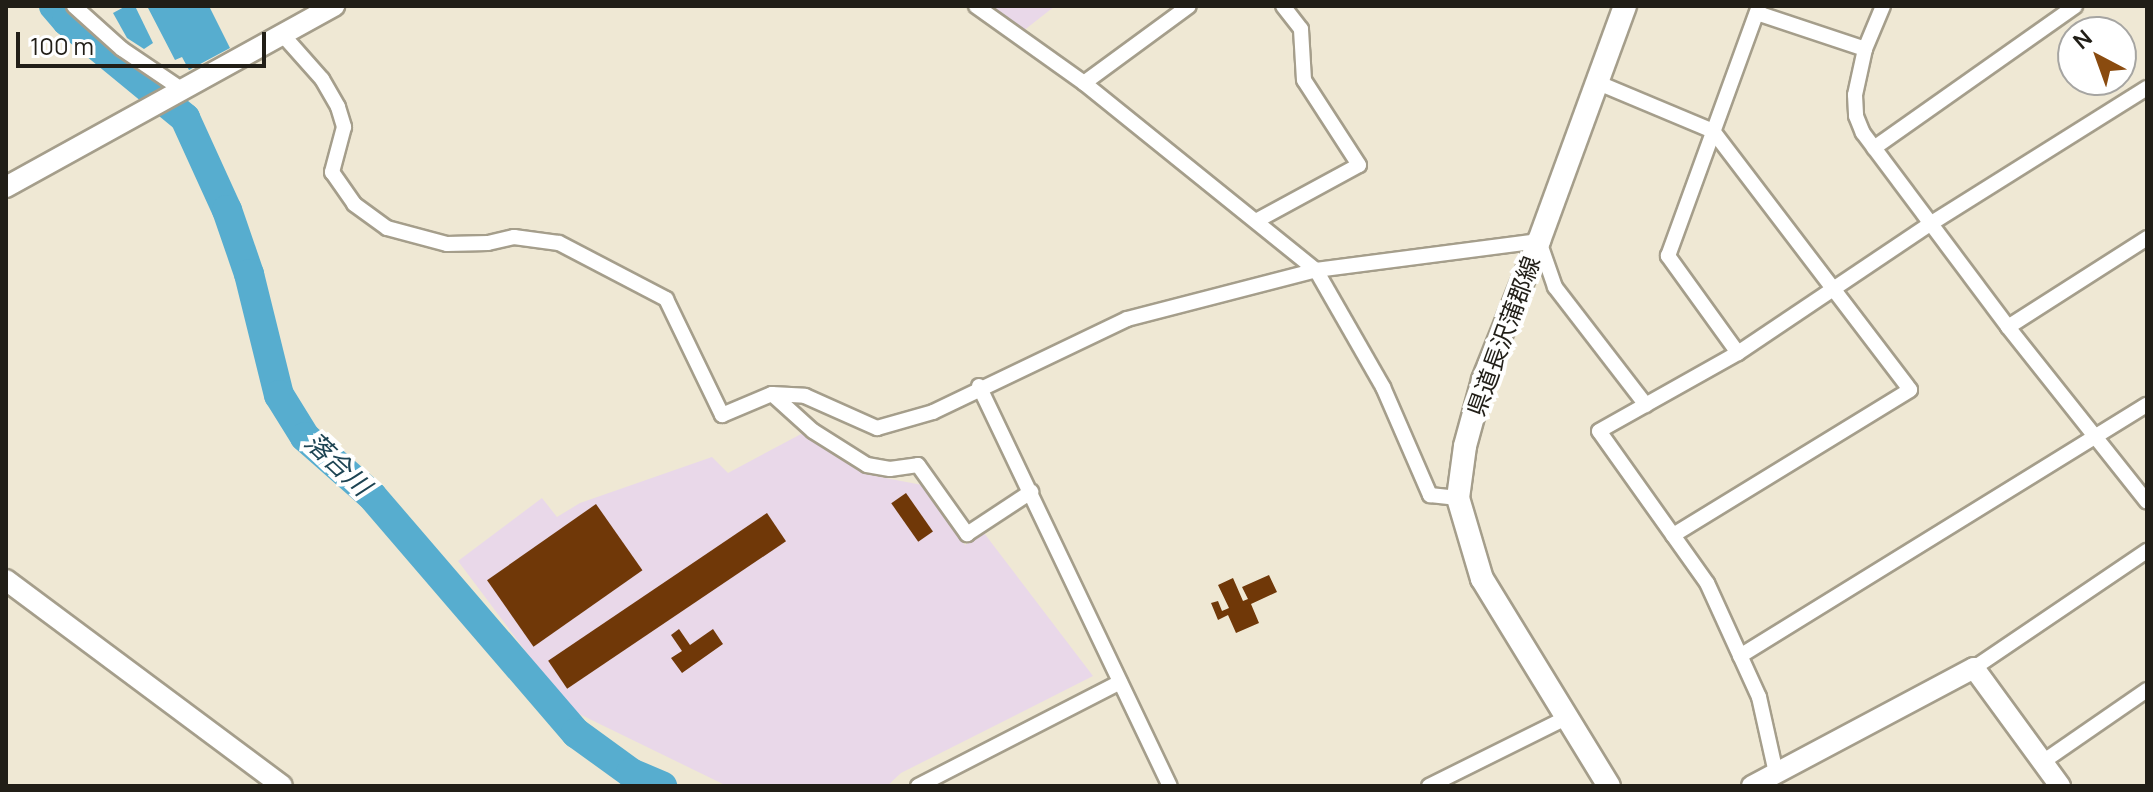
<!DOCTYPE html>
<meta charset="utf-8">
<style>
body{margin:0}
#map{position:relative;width:2153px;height:792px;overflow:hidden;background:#efe8d4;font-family:Manrope,"Noto Sans JP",sans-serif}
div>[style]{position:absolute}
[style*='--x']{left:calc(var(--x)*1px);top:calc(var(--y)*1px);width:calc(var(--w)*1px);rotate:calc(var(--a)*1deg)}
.education>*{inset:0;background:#e9d8e9}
.water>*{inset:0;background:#57adcf}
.river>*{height:30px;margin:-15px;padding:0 15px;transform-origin:15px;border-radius:15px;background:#57adcf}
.building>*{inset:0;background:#703808;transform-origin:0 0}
.roads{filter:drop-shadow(2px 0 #a59e8b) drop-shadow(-2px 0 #a59e8b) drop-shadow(0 2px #a59e8b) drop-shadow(0 -2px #a59e8b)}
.street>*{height:14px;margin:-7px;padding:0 7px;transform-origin:7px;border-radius:7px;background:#fff}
.secondary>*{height:20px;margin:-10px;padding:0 10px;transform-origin:10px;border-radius:10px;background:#fff}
.primary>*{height:22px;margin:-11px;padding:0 11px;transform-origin:11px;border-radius:11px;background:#fff}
span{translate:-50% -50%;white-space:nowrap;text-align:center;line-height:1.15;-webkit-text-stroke:8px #fff;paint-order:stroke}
.street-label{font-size:24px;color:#211e17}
.water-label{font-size:26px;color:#1d4453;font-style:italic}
.frame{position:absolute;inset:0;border:8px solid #211e17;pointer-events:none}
.north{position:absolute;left:2057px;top:16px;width:80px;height:80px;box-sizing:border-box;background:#fff;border:2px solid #a6a5a2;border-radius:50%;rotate:319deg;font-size:22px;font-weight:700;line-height:32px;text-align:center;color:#211e17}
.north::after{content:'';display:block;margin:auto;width:28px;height:36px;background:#8a4b0f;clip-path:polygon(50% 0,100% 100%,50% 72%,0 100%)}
.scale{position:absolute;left:16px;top:32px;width:250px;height:36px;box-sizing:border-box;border:4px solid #211e17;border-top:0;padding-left:10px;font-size:24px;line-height:28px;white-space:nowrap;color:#211e17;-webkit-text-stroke:6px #fff;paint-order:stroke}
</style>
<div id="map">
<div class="education">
<i style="clip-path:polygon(979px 6px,1055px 6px,1018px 35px)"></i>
<i style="clip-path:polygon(803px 433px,865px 474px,922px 485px,965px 545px,984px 533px,1093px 676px,901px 773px,887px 786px,727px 786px,569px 709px,458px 561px,542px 498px,557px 517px,580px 503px,712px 457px,728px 473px)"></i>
</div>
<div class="water">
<i style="clip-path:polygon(126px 6px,135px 6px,153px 43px,144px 49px,127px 38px,113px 13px)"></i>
<i style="clip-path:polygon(147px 6px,209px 6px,230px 48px,189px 70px,182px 57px,175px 60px)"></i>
</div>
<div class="river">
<i style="--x:54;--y:6;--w:20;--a:49"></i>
<i style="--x:67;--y:21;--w:153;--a:39.4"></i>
<i style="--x:185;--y:118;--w:101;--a:65.5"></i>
<i style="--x:227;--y:210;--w:68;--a:71"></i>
<i style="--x:249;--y:274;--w:125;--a:76.1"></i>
<i style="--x:279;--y:395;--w:49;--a:58.2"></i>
<i style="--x:305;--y:437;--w:89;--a:41.4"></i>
<i style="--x:372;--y:496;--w:313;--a:49.3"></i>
<i style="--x:576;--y:733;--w:68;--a:36"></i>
<i style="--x:631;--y:773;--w:34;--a:23"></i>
</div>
<div class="building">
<i style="left:906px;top:493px;width:47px;height:18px;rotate:55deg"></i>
<i style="left:596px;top:504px;width:81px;height:133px;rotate:55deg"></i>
<i style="left:767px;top:513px;width:34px;height:264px;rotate:56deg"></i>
<i style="clip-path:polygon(1269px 575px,1277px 592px,1251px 604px,1259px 623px,1236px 633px,1228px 615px,1218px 620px,1211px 603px,1218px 601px,1222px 611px,1229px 608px,1218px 585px,1233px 578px,1243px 601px,1248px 599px,1242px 587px)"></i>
<i style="clip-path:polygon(679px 629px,690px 645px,713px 629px,723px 644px,682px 673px,671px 658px,682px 651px,671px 635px)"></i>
</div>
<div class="roads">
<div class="street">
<i style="--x:74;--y:6;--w:64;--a:41.9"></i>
<i style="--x:122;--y:49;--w:75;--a:34.1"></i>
<i style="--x:976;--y:6;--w:133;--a:35.5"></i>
<i style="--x:1084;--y:83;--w:298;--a:38.9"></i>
<i style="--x:1316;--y:270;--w:135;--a:60.2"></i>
<i style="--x:1383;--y:387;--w:118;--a:66.5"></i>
<i style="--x:1430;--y:495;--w:28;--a:6"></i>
<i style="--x:1883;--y:6;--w:47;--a:112.7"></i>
<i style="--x:1865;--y:49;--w:47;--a:102.3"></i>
<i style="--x:1855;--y:95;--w:21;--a:87"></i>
<i style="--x:1856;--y:116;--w:18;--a:68"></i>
<i style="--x:1863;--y:133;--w:242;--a:53.2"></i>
<i style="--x:2008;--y:327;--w:223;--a:51.5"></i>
<i style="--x:1757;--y:13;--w:114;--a:18.4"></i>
<i style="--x:282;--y:34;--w:60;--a:48.4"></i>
<i style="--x:322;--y:79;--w:32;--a:60"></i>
<i style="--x:338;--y:107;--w:21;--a:73"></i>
<i style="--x:344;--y:127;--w:47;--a:104.9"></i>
<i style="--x:332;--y:172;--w:39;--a:55"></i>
<i style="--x:354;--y:204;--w:41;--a:36"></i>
<i style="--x:387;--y:228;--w:62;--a:14.9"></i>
<i style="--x:447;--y:244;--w:41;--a:-1.4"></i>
<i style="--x:488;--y:243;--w:27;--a:-13"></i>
<i style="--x:514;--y:237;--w:45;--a:7.6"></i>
<i style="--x:559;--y:243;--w:121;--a:27.6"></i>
<i style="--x:666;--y:299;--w:129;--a:64.2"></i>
<i style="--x:722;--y:415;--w:54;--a:-22.8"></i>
<i style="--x:772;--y:394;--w:33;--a:3"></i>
<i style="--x:805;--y:396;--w:79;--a:24"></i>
<i style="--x:877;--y:428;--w:58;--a:-15.9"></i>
<i style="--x:933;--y:412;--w:215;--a:-25.6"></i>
<i style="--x:1127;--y:319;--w:195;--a:-14.5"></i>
<i style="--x:1316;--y:270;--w:225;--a:-7.4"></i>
<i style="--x:1539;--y:241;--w:49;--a:70.8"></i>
<i style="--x:1555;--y:287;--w:149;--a:52.4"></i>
<i style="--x:1596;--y:82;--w:127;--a:22.7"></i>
<i style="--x:1713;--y:131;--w:325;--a:52.7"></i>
<i style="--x:1910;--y:390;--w:278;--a:148.5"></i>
<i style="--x:1084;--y:83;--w:130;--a:-36.3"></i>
<i style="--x:1874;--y:148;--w:246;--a:-35.2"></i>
<i style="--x:1256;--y:221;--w:117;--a:-28.5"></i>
<i style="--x:1359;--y:165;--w:101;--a:-122.9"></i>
<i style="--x:1304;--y:80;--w:51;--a:-93.4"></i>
<i style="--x:1301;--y:29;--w:29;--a:-128"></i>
<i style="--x:2008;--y:327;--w:165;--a:-32.6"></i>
<i style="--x:1738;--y:353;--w:120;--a:-125.8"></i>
<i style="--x:1668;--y:256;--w:266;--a:-70"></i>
<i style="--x:979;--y:386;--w:443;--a:64.5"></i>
<i style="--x:772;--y:394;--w:55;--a:42.1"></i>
<i style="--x:813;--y:431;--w:64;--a:32.2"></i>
<i style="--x:867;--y:465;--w:23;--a:10"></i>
<i style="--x:890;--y:469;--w:28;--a:-8"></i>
<i style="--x:918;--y:465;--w:85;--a:54.6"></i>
<i style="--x:967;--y:534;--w:77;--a:-33.3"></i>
<i style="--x:1740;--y:656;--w:478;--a:-31.7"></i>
<i style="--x:1974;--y:668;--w:209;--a:-34.1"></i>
<i style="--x:2044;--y:761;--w:125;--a:-34.6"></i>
<i style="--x:1776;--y:773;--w:78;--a:-102.6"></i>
<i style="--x:1759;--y:697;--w:125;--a:-114.5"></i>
<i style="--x:1707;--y:583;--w:186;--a:-125.4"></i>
<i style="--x:1599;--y:431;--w:159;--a:-29.3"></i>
<i style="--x:1738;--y:353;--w:231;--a:-33.9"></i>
<i style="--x:1930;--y:224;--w:256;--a:-32.1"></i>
<i style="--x:918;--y:786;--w:227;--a:-27.2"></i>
<i style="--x:1429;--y:786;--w:155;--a:-26.4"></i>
</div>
<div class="secondary">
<i style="--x:6;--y:187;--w:375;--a:-28.9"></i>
<i style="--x:6;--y:580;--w:344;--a:36.7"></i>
<i style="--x:1752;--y:786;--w:251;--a:-28"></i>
<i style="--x:1974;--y:668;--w:146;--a:53.9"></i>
</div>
<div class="primary">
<i style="--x:1609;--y:786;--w:243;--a:-121.5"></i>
<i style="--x:1482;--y:579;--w:84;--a:-106.5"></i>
<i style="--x:1458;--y:498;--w:52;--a:-82.3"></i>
<i style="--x:1465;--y:446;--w:68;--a:-74.7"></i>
<i style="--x:1483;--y:380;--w:150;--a:-68.1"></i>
<i style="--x:1539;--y:241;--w:250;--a:-69.9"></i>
</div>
</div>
<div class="street-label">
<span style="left:1503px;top:336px;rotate:-70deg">県道長沢蒲郡線</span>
</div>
<div class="water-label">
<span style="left:338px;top:464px;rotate:43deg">落合川</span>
</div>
<div class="frame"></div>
<div class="north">N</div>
<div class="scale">100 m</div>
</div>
